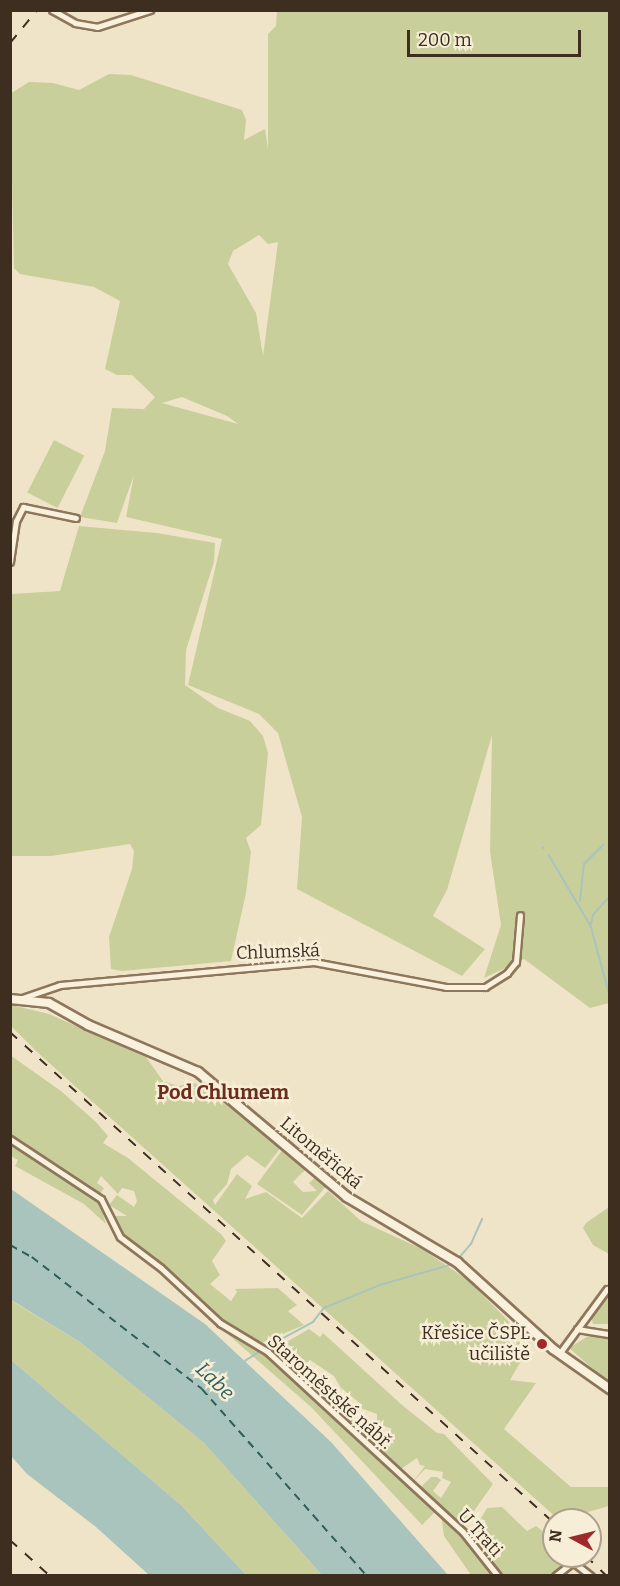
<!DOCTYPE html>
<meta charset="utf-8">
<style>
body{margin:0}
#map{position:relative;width:620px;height:1586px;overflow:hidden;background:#f0e4c8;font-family:Bitter,serif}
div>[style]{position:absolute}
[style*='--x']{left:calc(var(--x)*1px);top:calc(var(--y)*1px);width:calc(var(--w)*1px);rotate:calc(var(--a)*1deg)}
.green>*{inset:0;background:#c9cf9b;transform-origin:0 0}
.water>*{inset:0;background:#a9c4bc}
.stream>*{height:1.5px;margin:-0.75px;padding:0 0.75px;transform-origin:0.75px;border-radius:0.75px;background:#a9c4bc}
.ferry>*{height:1.5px;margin-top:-0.75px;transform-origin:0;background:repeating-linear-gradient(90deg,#2f5d5a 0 8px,transparent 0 14px)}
.roads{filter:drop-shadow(2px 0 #8d765c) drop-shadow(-2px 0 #8d765c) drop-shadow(0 2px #8d765c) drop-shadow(0 -2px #8d765c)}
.minor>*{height:5px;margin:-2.5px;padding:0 2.5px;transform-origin:2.5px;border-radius:2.5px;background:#faf1dc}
.secondary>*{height:8px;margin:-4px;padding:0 4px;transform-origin:4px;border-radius:4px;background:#faf1dc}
.rail>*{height:1.5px;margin-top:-0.75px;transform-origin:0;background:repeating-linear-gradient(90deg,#3d2e20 0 10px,transparent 0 20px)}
.dots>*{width:16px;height:16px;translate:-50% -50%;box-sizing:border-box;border:3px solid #f7eed8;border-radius:50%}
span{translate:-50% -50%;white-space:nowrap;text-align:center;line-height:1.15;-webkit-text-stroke:5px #f7eed8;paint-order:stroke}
.street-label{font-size:18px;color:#3d2e20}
.poi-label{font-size:18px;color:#3d2e20}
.right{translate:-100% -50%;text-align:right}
.neighbourhood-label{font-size:20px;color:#6b2e1e;font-weight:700}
.water-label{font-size:20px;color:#2f5d5a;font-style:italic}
.frame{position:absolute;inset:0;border:12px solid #3d2e20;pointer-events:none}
.north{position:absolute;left:542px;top:1508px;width:60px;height:60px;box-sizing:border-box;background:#f7eed8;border:2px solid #ada18e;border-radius:50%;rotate:277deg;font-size:16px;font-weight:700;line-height:24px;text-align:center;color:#3d2e20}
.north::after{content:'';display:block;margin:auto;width:21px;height:27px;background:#9e2a2b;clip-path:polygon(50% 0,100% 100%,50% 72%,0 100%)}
.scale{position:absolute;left:407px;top:30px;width:174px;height:27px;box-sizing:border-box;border:3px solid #3d2e20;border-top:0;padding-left:8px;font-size:18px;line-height:21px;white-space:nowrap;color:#3d2e20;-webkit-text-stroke:4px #f7eed8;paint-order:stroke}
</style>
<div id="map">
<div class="green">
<i style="clip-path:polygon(evenodd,277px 11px,609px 11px,609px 1003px,590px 1008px,524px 959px,484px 978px,501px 925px,490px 852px,492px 735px,447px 890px,433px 916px,485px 949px,462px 976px,297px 889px,302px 817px,278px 733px,259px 714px,188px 685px,222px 539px,126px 517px,134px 475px,117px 523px,80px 517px,105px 451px,112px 408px,144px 409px,155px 397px,132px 375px,117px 375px,105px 369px,120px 301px,94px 287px,20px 274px,14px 268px,10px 94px,29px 82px,53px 83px,79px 90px,109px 74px,131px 75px,242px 110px,246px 120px,244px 140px,265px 129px,268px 149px,268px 34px,276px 26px,277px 11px,259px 235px,268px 244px,278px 242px,263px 356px,256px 313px,228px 264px,233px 251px,259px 235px,277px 11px,182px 397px,227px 416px,238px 424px,162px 403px,182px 397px)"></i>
<i style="left:54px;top:440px;width:34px;height:59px;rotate:27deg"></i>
<i style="clip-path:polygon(79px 526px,157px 533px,215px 543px,214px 562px,186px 650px,185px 685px,218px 708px,250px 721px,263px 736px,268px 753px,261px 825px,246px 838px,251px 852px,246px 893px,231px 961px,122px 971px,111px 969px,109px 937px,132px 869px,134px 851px,130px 844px,51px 856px,11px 856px,11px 594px,60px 591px)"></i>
<i style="clip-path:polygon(11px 1005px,49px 1014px,146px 1057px,163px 1081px,178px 1086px,194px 1083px,210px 1090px,282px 1146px,265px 1168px,247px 1155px,231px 1169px,227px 1184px,213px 1200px,215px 1205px,237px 1174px,252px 1186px,245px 1199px,266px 1192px,302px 1218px,328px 1191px,361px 1221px,422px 1249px,468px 1280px,531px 1344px,510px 1380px,536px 1383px,504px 1429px,571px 1487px,609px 1487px,609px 1506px,559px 1520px,37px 1052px,11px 1026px)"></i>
<i style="clip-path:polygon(10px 1055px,61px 1091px,96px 1122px,108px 1136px,103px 1143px,128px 1158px,221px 1234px,226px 1241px,212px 1261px,220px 1275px,210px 1284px,231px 1301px,237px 1292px,235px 1289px,278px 1288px,297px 1305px,288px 1311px,304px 1325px,259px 1344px,227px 1325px,154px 1257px,116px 1231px,110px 1216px,127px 1216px,109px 1205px,117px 1195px,134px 1207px,137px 1201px,134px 1191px,122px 1188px,118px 1194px,101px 1176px,97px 1183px,104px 1188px,99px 1196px,11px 1136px)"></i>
<i style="clip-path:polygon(10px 1140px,99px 1201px,106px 1224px,84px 1204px,15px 1166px,18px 1160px,11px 1156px)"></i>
<i style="clip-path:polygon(283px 1149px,307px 1168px,293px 1182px,303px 1192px,317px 1191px,309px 1183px,317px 1176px,327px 1185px,302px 1215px,257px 1184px)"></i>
<i style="clip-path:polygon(609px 1207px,610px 1254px,609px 1254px,593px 1245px,583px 1228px,586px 1223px)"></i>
<i style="clip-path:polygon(609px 1287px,609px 1324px,593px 1324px,591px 1317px)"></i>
<i style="clip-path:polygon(10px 1300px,80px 1342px,204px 1443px,322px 1575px,246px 1575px,182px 1506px,11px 1360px)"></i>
<i style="clip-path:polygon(215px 1323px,281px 1367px,436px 1511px,422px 1525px,311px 1407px)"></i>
<i style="clip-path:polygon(309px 1329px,320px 1337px,323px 1333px,402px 1405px,437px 1433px,444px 1434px,493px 1484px,462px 1528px,419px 1489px,431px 1477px,437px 1477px,441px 1480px,433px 1491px,441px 1498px,451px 1482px,442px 1478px,443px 1472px,425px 1469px,412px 1483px,425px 1466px,420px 1465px,417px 1458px,398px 1471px,376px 1451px,392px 1429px,384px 1426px,369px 1444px,348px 1423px,354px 1417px,371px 1432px,377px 1425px,377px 1414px,360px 1408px,362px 1405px,341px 1388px,334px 1376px,310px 1360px,295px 1374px,271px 1351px)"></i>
<i style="clip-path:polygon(593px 1333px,609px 1334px,609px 1383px,569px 1348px)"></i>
<i style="clip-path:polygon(502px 1507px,527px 1531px,536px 1526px,554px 1540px,554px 1556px,571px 1556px,566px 1564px,553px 1575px,503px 1575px,480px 1543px,476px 1527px,487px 1508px)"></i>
<i style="clip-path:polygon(441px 1515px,460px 1530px,494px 1575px,471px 1575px,444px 1536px)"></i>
</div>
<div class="water">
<i style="clip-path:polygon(11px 1189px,205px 1324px,331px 1442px,448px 1575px,322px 1575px,204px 1443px,80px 1342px,11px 1300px)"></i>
<i style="clip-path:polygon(11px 1360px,182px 1506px,246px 1575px,149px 1575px,96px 1527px,27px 1474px,11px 1456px)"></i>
</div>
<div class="stream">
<i style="--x:543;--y:847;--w:1;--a:45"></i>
<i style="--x:549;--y:855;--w:82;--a:59.4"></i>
<i style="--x:591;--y:926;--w:73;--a:74.8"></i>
<i style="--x:580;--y:901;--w:37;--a:-84"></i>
<i style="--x:584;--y:864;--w:27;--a:-45"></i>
<i style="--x:591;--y:924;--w:9;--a:-77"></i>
<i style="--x:593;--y:915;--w:25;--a:-48"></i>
<i style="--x:458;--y:1259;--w:20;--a:-49"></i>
<i style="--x:471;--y:1244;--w:27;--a:-66"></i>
<i style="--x:265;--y:1348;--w:55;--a:-28.4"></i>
<i style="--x:313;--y:1322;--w:18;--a:-52"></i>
<i style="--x:324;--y:1308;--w:61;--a:-22.3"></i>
<i style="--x:380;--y:1285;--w:76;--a:-16"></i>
<i style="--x:245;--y:1361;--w:17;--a:-33"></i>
</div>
<div class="ferry">
<i style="--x:10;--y:1245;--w:25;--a:29"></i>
<i style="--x:32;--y:1257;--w:215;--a:37.8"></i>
<i style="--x:202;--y:1389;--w:249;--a:48.6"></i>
</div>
<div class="roads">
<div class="minor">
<i style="--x:52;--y:10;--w:26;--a:29"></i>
<i style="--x:75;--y:23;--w:22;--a:10"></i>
<i style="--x:97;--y:27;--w:56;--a:-17.8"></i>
<i style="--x:10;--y:562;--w:41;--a:-81.7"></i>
<i style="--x:16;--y:521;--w:16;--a:-63"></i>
<i style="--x:23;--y:507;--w:54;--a:11.7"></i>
<i style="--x:22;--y:998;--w:40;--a:-18.9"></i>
<i style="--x:60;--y:985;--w:255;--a:-5.2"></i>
<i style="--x:314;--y:962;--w:134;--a:10.7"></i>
<i style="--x:446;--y:987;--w:39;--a:0"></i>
<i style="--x:485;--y:987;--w:26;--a:-32"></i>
<i style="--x:507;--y:973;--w:14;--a:-51"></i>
<i style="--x:516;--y:962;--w:47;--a:-85.1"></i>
<i style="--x:10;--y:1139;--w:109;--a:33.4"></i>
<i style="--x:101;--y:1199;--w:42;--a:63.4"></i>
<i style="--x:120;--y:1237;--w:51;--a:37.1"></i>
<i style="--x:161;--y:1268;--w:81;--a:43"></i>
<i style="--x:220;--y:1323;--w:56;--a:31.1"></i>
<i style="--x:268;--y:1352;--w:265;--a:42.7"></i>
<i style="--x:463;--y:1532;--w:56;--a:51.5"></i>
<i style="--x:577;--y:1329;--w:33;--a:9"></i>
<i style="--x:559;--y:1354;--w:81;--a:-53.6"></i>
<i style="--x:555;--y:1576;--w:23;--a:-38"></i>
<i style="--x:573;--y:1562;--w:23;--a:38"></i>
</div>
<div class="secondary">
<i style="--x:10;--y:999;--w:39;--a:6"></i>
<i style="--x:49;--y:1003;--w:45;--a:29.4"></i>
<i style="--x:88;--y:1025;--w:120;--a:23.1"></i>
<i style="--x:198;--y:1072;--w:194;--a:40"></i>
<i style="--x:347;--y:1197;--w:128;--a:30.6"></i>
<i style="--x:457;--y:1262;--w:130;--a:42.2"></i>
<i style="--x:553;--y:1349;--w:70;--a:35.1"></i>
</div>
</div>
<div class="rail">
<i style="--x:10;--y:43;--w:43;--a:-50.7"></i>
<i style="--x:10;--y:1032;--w:733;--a:42.07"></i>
<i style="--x:10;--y:1540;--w:54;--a:42"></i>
<i style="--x:586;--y:1556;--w:29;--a:44"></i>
</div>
<div class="dots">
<i style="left:542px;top:1344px;background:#9e2a2b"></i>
</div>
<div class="street-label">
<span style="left:278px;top:952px;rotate:-2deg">Chlumská</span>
<span style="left:321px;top:1153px;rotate:40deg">Litoměřická</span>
<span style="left:330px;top:1392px;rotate:42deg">Staroměstské nábř.</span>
<span style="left:480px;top:1533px;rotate:48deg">U Trati</span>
</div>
<div class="poi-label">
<span class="right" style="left:530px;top:1344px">Křešice ČSPL<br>učiliště</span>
</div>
<div class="neighbourhood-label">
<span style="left:223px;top:1092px">Pod Chlumem</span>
</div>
<div class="water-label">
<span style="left:215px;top:1381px;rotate:44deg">Labe</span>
</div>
<div class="frame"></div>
<div class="north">N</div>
<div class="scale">200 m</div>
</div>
